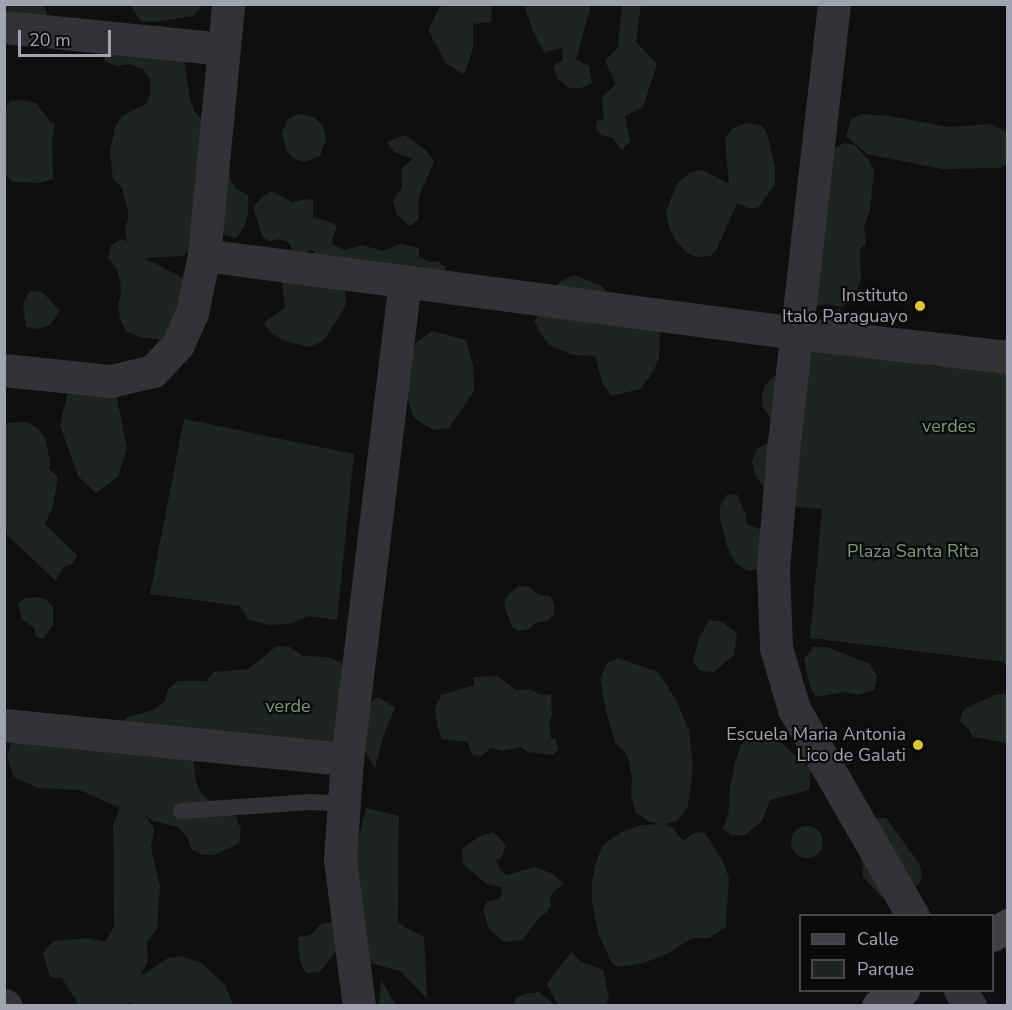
<!DOCTYPE html>
<style>
body{margin:0}
#map{position:relative;width:1012px;height:1010px;overflow:hidden;background:#0f0f10;font-family:"Nunito Sans",sans-serif}
div>[style]{position:absolute}
[style*='--x']{left:calc(var(--x)*1px);top:calc(var(--y)*1px);width:calc(var(--w)*1px);rotate:calc(var(--a)*1deg)}
.green>*{inset:0;background:#1e2420}
.round{border-radius:50%}
.service>*{height:16px;margin:-8px;padding:0 8px;transform-origin:8px;border-radius:8px;background:#333337}
.minor>*{height:33px;margin:-16.5px;padding:0 16.5px;transform-origin:16.5px;border-radius:16.5px;background:#333337}
.secondary>*{height:33px;margin:-16.5px;padding:0 16.5px;transform-origin:16.5px;border-radius:16.5px;background:#3f3f45}
.dots>*{width:16px;height:16px;translate:-50% -50%;box-sizing:border-box;border:3px solid #0a0a0b;border-radius:50%}
span{translate:-50% -50%;white-space:nowrap;text-align:center;line-height:1.15;-webkit-text-stroke:4.5px #0a0a0b;paint-order:stroke}
.poi-label{font-size:18px;color:#a1a3b0}
.right{translate:-100% -50%;text-align:right}
.park-label{font-size:18px;color:#7a9a82}
.frame{position:absolute;inset:0;border:6px solid #a1a3b0;pointer-events:none}
.legend{position:absolute;left:799px;top:914px;width:195px;height:78px;box-sizing:border-box;background:#0a0a0b;border:2px solid #46474d;margin:0;padding:8px 10px;list-style:none;font-size:18px;color:#a1a3b0}
.legend li{display:flex;align-items:center;gap:12px;height:30px}
.legend b{width:30px;border:2px solid #46474d}
.scale{position:absolute;left:18px;top:30px;width:93px;height:27px;box-sizing:border-box;border:3px solid #a1a3b0;border-top:0;padding-left:8px;font-size:18px;line-height:21px;white-space:nowrap;color:#a1a3b0;-webkit-text-stroke:4px #0a0a0b;paint-order:stroke}
</style>
<div id="map">
<div class="green">
<i style="clip-path:polygon(4px 5px,44px 5px,55px 38px,46px 48px,34px 44px)"></i>
<i style="clip-path:polygon(130px 5px,130px 4px,203px 5px,193px 16px,154px 22px,141px 21px)"></i>
<i style="clip-path:polygon(441px 5px,492px 5px,491px 22px,473px 24px,473px 48px,464px 75px,446px 63px,428px 30px)"></i>
<i style="clip-path:polygon(524px 5px,591px 5px,576px 60px,589px 66px,592px 83px,581px 88px,569px 88px,557px 78px,553px 66px,563px 60px,562px 48px,544px 52px,533px 31px)"></i>
<i style="clip-path:polygon(622px 5px,641px 5px,636px 42px,657px 64px,643px 107px,625px 116px,630px 141px,622px 150px,613px 138px,601px 135px,596px 129px,597px 121px,604px 119px,602px 97px,616px 84px,605px 61px,618px 47px)"></i>
<i style="clip-path:polygon(159px 25px,173px 29px,181px 40px,190px 100px,195px 112px,228px 150px,230px 177px,236px 189px,248px 195px,248px 214px,244px 227px,236px 238px,211px 231px,183px 256px,145px 258px,190px 282px,166px 340px,139px 337px,126px 331px,120px 319px,118px 305px,121px 293px,120px 279px,116px 267px,108px 258px,111px 245px,122px 239px,127px 242px,125px 229px,129px 216px,122px 188px,113px 179px,110px 152px,115px 127px,122px 116px,146px 104px,151px 93px,150px 79px,143px 69px,129px 64px,117px 66px,104px 61px,102px 47px,135px 31px)"></i>
<i style="clip-path:polygon(23px 100px,36px 103px,51px 123px,55px 123px,52px 138px,53px 179px,40px 183px,13px 182px,5px 174px,5px 108px,10px 101px)"></i>
<i style="clip-path:polygon(297px 114px,314px 117px,323px 126px,326px 139px,320px 156px,304px 162px,293px 158px,286px 149px,282px 133px,288px 119px)"></i>
<i style="clip-path:polygon(862px 114px,890px 116px,948px 127px,991px 124px,1007px 132px,1007px 164px,1000px 168px,942px 169px,867px 154px,846px 136px,851px 119px)"></i>
<i style="clip-path:polygon(747px 123px,762px 126px,767px 133px,775px 167px,775px 184px,759px 207px,750px 209px,737px 203px,717px 249px,710px 256px,697px 257px,686px 252px,676px 241px,669px 227px,666px 212px,672px 196px,678px 182px,691px 172px,703px 170px,729px 184px,725px 139px,733px 128px)"></i>
<i style="clip-path:polygon(404px 135px,426px 150px,434px 162px,419px 196px,418px 220px,410px 226px,397px 215px,393px 201px,402px 187px,401px 169px,413px 159px,394px 152px,387px 142px)"></i>
<i style="clip-path:polygon(844px 143px,855px 145px,870px 162px,874px 172px,870px 209px,864px 227px,866px 243px,860px 250px,861px 279px,855px 295px,842px 307px,827px 304px,808px 307px,830px 151px)"></i>
<i style="clip-path:polygon(271px 191px,292px 202px,308px 199px,313px 201px,313px 217px,333px 223px,337px 228px,332px 239px,333px 245px,345px 250px,362px 245px,383px 251px,400px 244px,419px 248px,419px 256px,430px 262px,438px 261px,445px 267px,446px 274px,318px 261px,314px 251px,309px 250px,306px 260px,296px 256px,288px 242px,280px 239px,269px 241px,262px 236px,253px 207px,262px 197px)"></i>
<i style="clip-path:polygon(574px 275px,602px 286px,615px 302px,660px 333px,659px 359px,650px 377px,640px 389px,611px 396px,602px 382px,595px 356px,572px 355px,548px 344px,541px 334px,534px 321px,546px 308px,558px 283px)"></i>
<i style="clip-path:polygon(282px 281px,335px 284px,345px 291px,346px 305px,325px 339px,310px 347px,285px 341px,273px 334px,263px 323px,285px 308px)"></i>
<i style="clip-path:polygon(30px 291px,42px 292px,60px 311px,50px 325px,38px 329px,26px 327px,23px 303px)"></i>
<i style="clip-path:polygon(838px 309px,864px 319px,868px 327px,929px 366px,938px 367px,947px 362px,994px 373px,1007px 371px,1007px 669px,1005px 662px,810px 638px,822px 509px,781px 506px,764px 488px,754px 472px,752px 461px,757px 449px,770px 442px,783px 438px,805px 436px,772px 421px,762px 405px,762px 394px,765px 385px,774px 376px,787px 375px,806px 352px,823px 341px,824px 315px)"></i>
<i style="clip-path:polygon(432px 331px,466px 340px,473px 364px,474px 391px,449px 428px,433px 430px,414px 418px,403px 386px,408px 362px,416px 343px)"></i>
<i style="clip-path:polygon(88px 377px,105px 387px,117px 399px,127px 448px,118px 477px,96px 493px,78px 476px,60px 425px,67px 395px)"></i>
<i style="clip-path:polygon(184px 419px,354px 454px,337px 620px,308px 616px,292px 623px,270px 625px,248px 620px,240px 606px,150px 594px)"></i>
<i style="clip-path:polygon(26px 422px,38px 428px,46px 440px,50px 462px,49px 469px,58px 477px,53px 506px,45px 524px,77px 555px,73px 564px,63px 567px,56px 581px,5px 533px,5px 423px)"></i>
<i style="clip-path:polygon(737px 494px,746px 515px,746px 524px,765px 531px,762px 568px,749px 571px,736px 564px,727px 546px,720px 520px,720px 507px,726px 495px)"></i>
<i style="clip-path:polygon(518px 586px,529px 587px,539px 595px,550px 596px,554px 604px,554px 614px,549px 620px,536px 623px,529px 629px,519px 631px,512px 627px,504px 605px,507px 596px)"></i>
<i style="clip-path:polygon(38px 597px,46px 599px,53px 607px,53px 625px,43px 639px,36px 637px,34px 628px,22px 619px,18px 603px,26px 598px)"></i>
<i style="clip-path:polygon(709px 620px,722px 622px,737px 633px,734px 655px,714px 672px,700px 671px,693px 662px,698px 640px)"></i>
<i style="clip-path:polygon(277px 646px,290px 647px,303px 656px,329px 657px,341px 663px,345px 675px,333px 750px,193px 755px,196px 782px,202px 795px,236px 817px,241px 830px,239px 843px,215px 855px,203px 855px,191px 849px,187px 837px,178px 827px,153px 821px,146px 816px,154px 829px,151px 847px,160px 887px,157px 929px,147px 942px,148px 962px,140px 975px,145px 974px,168px 958px,181px 956px,203px 964px,224px 984px,234px 1005px,132px 1006px,131px 1002px,124px 1005px,79px 1005px,62px 978px,50px 977px,43px 953px,53px 941px,88px 938px,105px 942px,114px 927px,113px 825px,120px 808px,80px 790px,38px 788px,14px 777px,7px 757px,11px 743px,30px 739px,99px 742px,128px 717px,154px 710px,165px 701px,168px 689px,178px 681px,206px 681px,214px 672px,248px 669px)"></i>
<i style="clip-path:polygon(827px 647px,870px 664px,877px 676px,874px 690px,858px 695px,845px 692px,816px 697px,810px 687px,804px 659px,813px 647px)"></i>
<i style="clip-path:polygon(618px 658px,658px 672px,676px 700px,689px 730px,693px 767px,688px 806px,677px 821px,665px 824px,673px 828px,683px 841px,694px 833px,704px 832px,722px 860px,729px 878px,726px 927px,709px 938px,692px 938px,669px 953px,644px 963px,620px 967px,613px 965px,599px 936px,592px 901px,592px 880px,597px 859px,603px 845px,620px 833px,641px 825px,659px 824px,650px 822px,635px 812px,631px 795px,632px 776px,627px 755px,615px 742px,606px 711px,600px 679px,607px 663px)"></i>
<i style="clip-path:polygon(497px 676px,516px 690px,530px 689px,541px 695px,551px 694px,552px 715px,549px 723px,551px 738px,556px 739px,558px 749px,553px 755px,528px 752px,521px 747px,502px 751px,491px 748px,481px 756px,472px 754px,467px 742px,442px 739px,437px 726px,435px 708px,441px 695px,474px 685px,474px 677px)"></i>
<i style="clip-path:polygon(1007px 694px,1007px 743px,973px 737px,968px 728px,959px 721px,964px 709px,995px 695px)"></i>
<i style="clip-path:polygon(378px 697px,395px 708px,384px 734px,375px 768px,348px 722px)"></i>
<i style="clip-path:polygon(769px 732px,811px 769px,809px 790px,770px 800px,762px 821px,745px 835px,731px 835px,723px 828px,728px 816px,730px 786px,736px 759px,741px 745px,755px 734px)"></i>
<i style="clip-path:polygon(366px 808px,399px 816px,398px 923px,424px 937px,427px 999px,400px 971px,370px 963px,351px 869px)"></i>
<i style="clip-path:polygon(875px 818px,886px 818px,919px 863px,922px 874px,920px 883px,904px 896px,882px 897px,863px 877px,862px 851px)"></i>
<i class="round" style="left:791px;top:826px;width:32px;height:32px"></i>
<i style="clip-path:polygon(494px 832px,506px 846px,501px 858px,496px 860px,500px 870px,507px 875px,535px 867px,553px 874px,563px 883px,550px 896px,551px 905px,547px 912px,541px 916px,522px 940px,504px 942px,489px 929px,483px 910px,487px 902px,501px 898px,502px 887px,487px 884px,463px 864px,462px 849px,480px 836px)"></i>
<i style="clip-path:polygon(333px 922px,336px 951px,320px 972px,306px 973px,300px 962px,298px 937px,311px 935px,321px 924px)"></i>
<i style="clip-path:polygon(571px 952px,582px 962px,603px 970px,609px 998px,605px 1005px,558px 1005px,547px 984px)"></i>
<i style="clip-path:polygon(381px 980px,396px 1005px,379px 1005px)"></i>
<i style="clip-path:polygon(539px 992px,555px 1005px,513px 1005px,516px 998px,524px 994px)"></i>
</div>
<div class="service">
<i style="--x:181;--y:811;--w:129;--a:-4"></i>
<i style="--x:310;--y:802;--w:34;--a:3"></i>
</div>
<div class="minor">
<i style="--x:834;--y:4;--w:439;--a:96.5"></i>
<i style="--x:784;--y:440;--w:129;--a:94.9"></i>
<i style="--x:773;--y:569;--w:79;--a:87.8"></i>
<i style="--x:776;--y:648;--w:64;--a:73.6"></i>
<i style="--x:794;--y:709;--w:239;--a:60.1"></i>
<i style="--x:4;--y:27;--w:220;--a:5.7"></i>
<i style="--x:204;--y:255;--w:598;--a:7.49"></i>
<i style="--x:797;--y:333;--w:212;--a:6.5"></i>
<i style="--x:4;--y:370;--w:108;--a:5.9"></i>
<i style="--x:111;--y:381;--w:43;--a:-13.4"></i>
<i style="--x:153;--y:371;--w:37;--a:-47"></i>
<i style="--x:178;--y:344;--w:34;--a:-66"></i>
<i style="--x:192;--y:313;--w:59;--a:-78.3"></i>
<i style="--x:204;--y:255;--w:252;--a:-84.5"></i>
<i style="--x:4;--y:725;--w:345;--a:5.7"></i>
<i style="--x:960;--y:990;--w:19;--a:58"></i>
<i style="--x:4;--y:1005;--w:2;--a:27"></i>
<i style="--x:359;--y:1006;--w:148;--a:-97.4"></i>
<i style="--x:340;--y:859;--w:100;--a:-86"></i>
<i style="--x:347;--y:759;--w:481;--a:-83.1"></i>
</div>
<div class="secondary">
<i style="--x:992;--y:935;--w:19;--a:-32"></i>
<i style="--x:878;--y:1006;--w:30;--a:-33"></i>
</div>
<div class="dots">
<i style="left:920px;top:306px;background:#e0c637"></i>
<i style="left:918px;top:745px;background:#e0c637"></i>
</div>
<div class="poi-label">
<span class="right" style="left:908px;top:306px">Instituto<br>Italo Paraguayo</span>
<span class="right" style="left:906px;top:745px">Escuela Maria Antonia<br>Lico de Galati</span>
</div>
<div class="park-label">
<span style="left:949px;top:426px">verdes</span>
<span style="left:913px;top:551px">Plaza Santa Rita</span>
<span style="left:288px;top:706px">verde</span>
</div>
<div class="frame"></div>
<ul class="legend">
<li><b style="height:8px;background:#3f3f45"></b>Calle</li>
<li><b style="height:16px;background:#1e2420"></b>Parque</li>
</ul>
<div class="scale">20 m</div>
</div>
